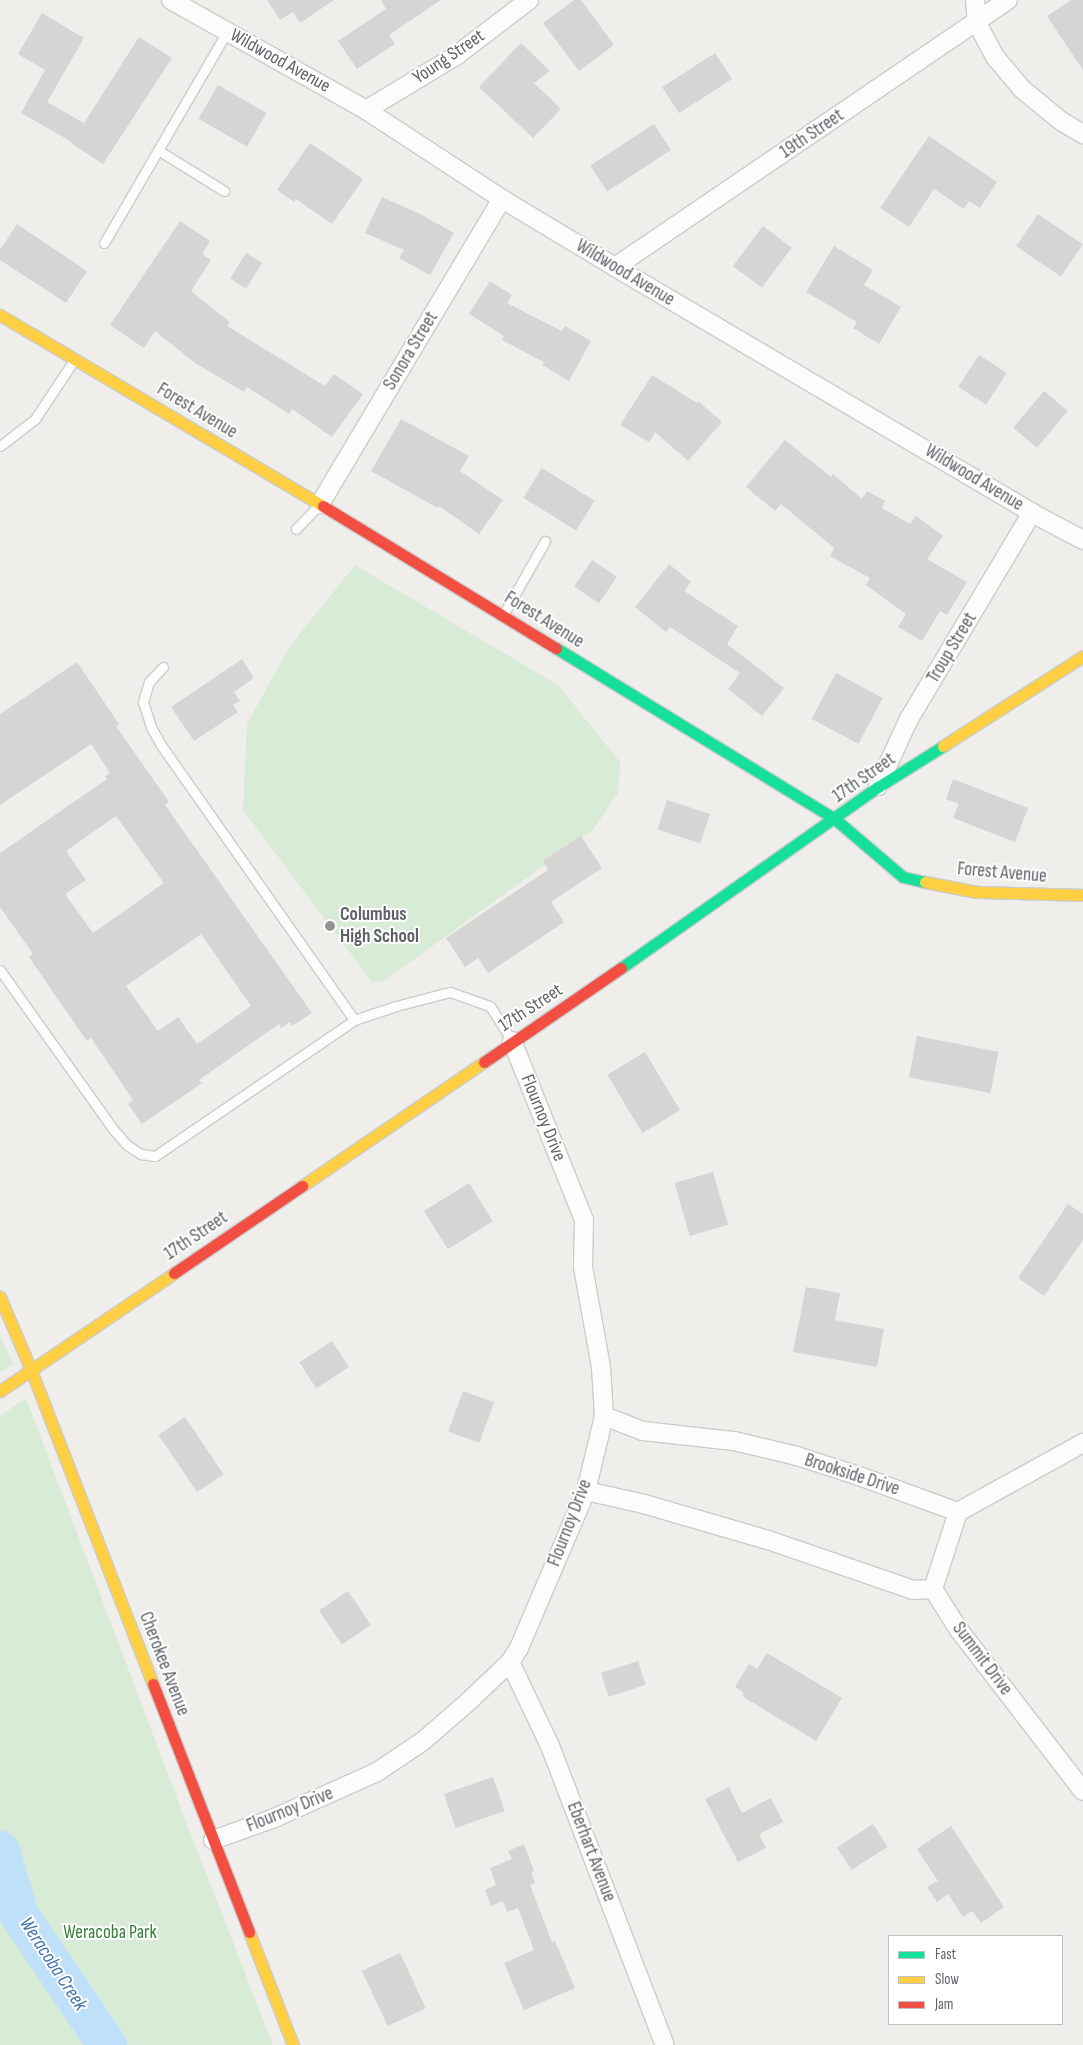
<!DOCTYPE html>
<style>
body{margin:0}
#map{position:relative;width:1083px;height:2045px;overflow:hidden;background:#efeeea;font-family:"Sofia Sans Condensed",sans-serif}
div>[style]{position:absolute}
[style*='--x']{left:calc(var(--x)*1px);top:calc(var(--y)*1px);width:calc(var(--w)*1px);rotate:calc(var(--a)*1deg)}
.green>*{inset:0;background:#d8ebd6}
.river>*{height:39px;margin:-19.5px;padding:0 19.5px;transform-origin:19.5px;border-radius:19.5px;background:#bfe0f9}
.building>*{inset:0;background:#d6d5d3;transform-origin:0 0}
.roads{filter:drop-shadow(1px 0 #cbcccc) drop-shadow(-1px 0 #cbcccc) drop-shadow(0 1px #cbcccc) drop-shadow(0 -1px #cbcccc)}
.lane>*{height:9px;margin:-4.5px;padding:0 4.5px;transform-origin:4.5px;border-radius:4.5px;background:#fdfcfc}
.street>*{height:18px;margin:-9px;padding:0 9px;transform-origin:9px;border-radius:9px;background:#fdfcfc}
.fast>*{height:11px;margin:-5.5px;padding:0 5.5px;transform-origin:5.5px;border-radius:5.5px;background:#16e098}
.slow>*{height:11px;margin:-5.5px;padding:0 5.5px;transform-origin:5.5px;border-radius:5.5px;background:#ffcf43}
.jam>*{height:11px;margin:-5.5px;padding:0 5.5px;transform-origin:5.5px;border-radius:5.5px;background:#f24e42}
.dots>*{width:14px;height:14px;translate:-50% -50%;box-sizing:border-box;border:2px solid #fff;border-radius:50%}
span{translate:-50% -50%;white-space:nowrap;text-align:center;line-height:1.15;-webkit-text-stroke:4px #fff;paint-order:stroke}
.street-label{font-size:19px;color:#5f6368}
.poi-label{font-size:19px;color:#5f6368;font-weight:700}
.left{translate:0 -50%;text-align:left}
.park-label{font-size:19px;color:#348238}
.water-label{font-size:20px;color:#4174aa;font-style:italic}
.legend{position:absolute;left:888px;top:1935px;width:175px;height:90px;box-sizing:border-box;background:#fff;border:1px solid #bfc1c3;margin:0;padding:6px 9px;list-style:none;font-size:15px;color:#5f6368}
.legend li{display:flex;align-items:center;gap:10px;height:25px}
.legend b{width:25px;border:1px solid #bfc1c3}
</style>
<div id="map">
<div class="green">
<i style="clip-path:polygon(355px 565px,558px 685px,620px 762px,618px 793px,593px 830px,384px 981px,373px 983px,243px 810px,247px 724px,290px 646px)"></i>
<i style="clip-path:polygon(0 1335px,13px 1364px,0 1373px)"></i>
<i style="clip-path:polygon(26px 1398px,183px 1814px,273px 2045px,0 2045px,0 1416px)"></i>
</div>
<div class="river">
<i style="--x:0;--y:1850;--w:68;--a:73.7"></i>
<i style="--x:19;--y:1915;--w:157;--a:55.9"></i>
</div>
<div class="building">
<i style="clip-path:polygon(267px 0,334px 0,300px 23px,293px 12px,280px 20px)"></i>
<i style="clip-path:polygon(381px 0,441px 0,389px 35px,395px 44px,357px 69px,338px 41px,386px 9px)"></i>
<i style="clip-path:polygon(574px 0,581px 0,614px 45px,579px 71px,543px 23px)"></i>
<i style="clip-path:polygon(1071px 0,1083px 0,1083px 70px,1047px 16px)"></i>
<i style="clip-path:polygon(42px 13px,84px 38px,47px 102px,84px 123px,139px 37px,172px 58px,103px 164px,71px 143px,72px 142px,21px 113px,45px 70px,18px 54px)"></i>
<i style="clip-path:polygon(521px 43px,550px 71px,534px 83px,561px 109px,533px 138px,479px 87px)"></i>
<i style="left:715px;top:53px;width:31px;height:63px;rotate:57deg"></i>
<i style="left:218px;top:85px;width:56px;height:39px;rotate:30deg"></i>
<i style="left:654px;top:124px;width:31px;height:76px;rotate:57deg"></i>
<i style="clip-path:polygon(929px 136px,997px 182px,980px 208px,969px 201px,964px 209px,934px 189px,909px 227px,880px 208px)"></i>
<i style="clip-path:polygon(310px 143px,363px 179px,332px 224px,296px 199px,294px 202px,277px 190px)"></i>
<i style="clip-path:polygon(382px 197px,420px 214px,454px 233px,430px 275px,399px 258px,404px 250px,365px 233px)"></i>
<i style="left:1038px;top:214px;width:54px;height:39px;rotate:34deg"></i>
<i style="clip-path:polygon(180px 221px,210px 241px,202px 254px,211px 260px,191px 291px,230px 322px,227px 326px,325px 386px,334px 374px,363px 394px,332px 437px,292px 409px,289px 414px,247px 387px,244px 392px,195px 363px,155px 331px,144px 348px,110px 325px)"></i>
<i style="clip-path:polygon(17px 224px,87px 271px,66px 303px,0 260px,0 250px)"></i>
<i style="left:763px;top:226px;width:36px;height:50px;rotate:37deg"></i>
<i style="clip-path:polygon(834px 246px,873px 270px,864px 285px,901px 307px,879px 344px,853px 328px,857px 322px,806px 292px)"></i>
<i style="left:246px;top:253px;width:19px;height:30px;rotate:32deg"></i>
<i style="clip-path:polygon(490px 281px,512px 295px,507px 303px,562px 331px,565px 326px,591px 341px,569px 381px,542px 365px,544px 362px,502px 340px,504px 336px,469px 314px)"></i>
<i style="left:979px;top:355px;width:33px;height:38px;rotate:33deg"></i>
<i style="clip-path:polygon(652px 375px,697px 403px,698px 401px,722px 422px,688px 461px,655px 432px,649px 442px,620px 425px)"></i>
<i style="left:1044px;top:391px;width:31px;height:48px;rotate:40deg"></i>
<i style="clip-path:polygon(401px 419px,469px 456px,460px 471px,503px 500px,479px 534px,439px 506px,438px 508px,371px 471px)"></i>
<i style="clip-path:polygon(785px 440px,831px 477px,833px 474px,862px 499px,867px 491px,885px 501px,882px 508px,910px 524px,916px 516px,943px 536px,927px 559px,967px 582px,947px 615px,940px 611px,922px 641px,898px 627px,906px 614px,866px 585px,870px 578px,830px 556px,834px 548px,781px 504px,775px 511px,746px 487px)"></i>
<i style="left:542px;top:468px;width:62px;height:35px;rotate:32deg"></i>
<i style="left:592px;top:560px;width:30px;height:32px;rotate:34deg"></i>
<i style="clip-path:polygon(669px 564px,691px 582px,684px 591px,738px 626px,727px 644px,784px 688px,762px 716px,728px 689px,740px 673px,670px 627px,666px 632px,635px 607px)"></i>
<i style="clip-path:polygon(242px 659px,254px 678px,234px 692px,240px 701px,233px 705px,238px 712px,194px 741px,171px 707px)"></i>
<i style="clip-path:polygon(evenodd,77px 662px,119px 724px,116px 726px,169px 802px,165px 805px,312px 1013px,292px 1026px,290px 1022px,281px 1028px,279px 1024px,199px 1080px,202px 1083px,142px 1124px,128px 1104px,133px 1100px,91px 1038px,87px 1041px,57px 998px,29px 957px,33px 954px,0 907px,0 853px,107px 779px,105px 776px,110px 773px,91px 744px,0 805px,0 714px,77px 662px,116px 816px,164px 883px,93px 933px,65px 894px,86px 880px,66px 851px,116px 816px,77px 662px,201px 934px,251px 1006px,197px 1044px,178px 1017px,158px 1031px,126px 986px,201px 934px)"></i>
<i style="left:836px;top:673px;width:53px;height:52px;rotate:28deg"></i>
<i style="clip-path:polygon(953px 779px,1028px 808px,1015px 842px,953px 818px,959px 804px,946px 799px)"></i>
<i style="left:667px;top:800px;width:45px;height:31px;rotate:18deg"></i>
<i style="clip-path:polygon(581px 836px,602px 868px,551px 902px,564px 922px,488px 973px,478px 958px,465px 967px,446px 938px,548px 870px,543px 861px)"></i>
<i style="left:917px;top:1036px;width:83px;height:42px;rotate:11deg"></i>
<i style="left:645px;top:1052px;width:68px;height:44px;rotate:59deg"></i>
<i style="left:713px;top:1172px;width:55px;height:40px;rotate:74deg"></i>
<i style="left:469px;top:1183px;width:45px;height:53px;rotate:58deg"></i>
<i style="clip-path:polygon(1068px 1204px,1083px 1214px,1083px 1240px,1044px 1296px,1018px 1278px)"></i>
<i style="clip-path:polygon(806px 1287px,840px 1293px,835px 1320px,884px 1329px,877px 1367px,793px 1352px)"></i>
<i style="left:332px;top:1341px;width:31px;height:39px;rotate:57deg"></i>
<i style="left:463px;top:1391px;width:33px;height:43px;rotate:20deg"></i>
<i style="left:185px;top:1417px;width:69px;height:32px;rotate:56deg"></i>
<i style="left:348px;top:1591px;width:41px;height:35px;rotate:56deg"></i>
<i style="clip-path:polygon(767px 1653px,842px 1698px,816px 1741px,742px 1696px,744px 1693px,735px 1687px,749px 1664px,757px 1669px)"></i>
<i style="left:638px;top:1661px;width:25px;height:39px;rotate:72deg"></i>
<i style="left:493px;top:1777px;width:36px;height:52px;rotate:71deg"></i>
<i style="clip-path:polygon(729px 1787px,742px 1813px,771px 1798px,783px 1822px,759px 1834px,766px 1848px,738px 1862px,705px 1799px)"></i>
<i style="left:873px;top:1824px;width:27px;height:43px;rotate:57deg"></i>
<i style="clip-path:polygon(951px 1826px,1004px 1907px,981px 1923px,972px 1911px,963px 1917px,948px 1894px,937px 1902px,927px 1887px,938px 1881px,917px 1849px)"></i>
<i style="clip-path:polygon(524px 1844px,534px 1871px,531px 1872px,535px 1883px,530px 1885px,552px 1942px,555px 1941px,575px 1988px,524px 2010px,504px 1963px,534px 1950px,518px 1908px,507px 1912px,503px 1901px,491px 1906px,485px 1890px,496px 1885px,490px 1868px,512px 1859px,508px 1851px)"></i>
<i style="left:400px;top:1953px;width:61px;height:42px;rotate:65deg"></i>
</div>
<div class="roads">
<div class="lane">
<i style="--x:158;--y:150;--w:78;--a:31.8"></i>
<i style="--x:104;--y:243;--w:244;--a:-59.8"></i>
<i style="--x:0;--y:446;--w:44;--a:-37.6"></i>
<i style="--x:35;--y:419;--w:71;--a:-56.5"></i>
<i style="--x:296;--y:529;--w:32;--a:-46"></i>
<i style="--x:503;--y:615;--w:85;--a:-60.4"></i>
<i style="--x:163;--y:667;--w:21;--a:133"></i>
<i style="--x:149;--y:682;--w:21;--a:107"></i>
<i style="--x:143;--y:702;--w:26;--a:72"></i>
<i style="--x:151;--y:727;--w:21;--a:61"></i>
<i style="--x:161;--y:745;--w:336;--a:54.9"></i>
<i style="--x:0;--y:970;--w:195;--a:54.6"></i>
<i style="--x:113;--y:1129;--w:21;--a:49"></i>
<i style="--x:127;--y:1145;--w:17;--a:33"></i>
<i style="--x:141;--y:1154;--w:14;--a:8"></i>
<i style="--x:155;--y:1156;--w:241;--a:-34.3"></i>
<i style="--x:354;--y:1020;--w:44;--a:-18.4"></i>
<i style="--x:396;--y:1006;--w:56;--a:-14.5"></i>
<i style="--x:450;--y:992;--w:42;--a:19.3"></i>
<i style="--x:490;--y:1006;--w:41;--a:57.8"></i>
</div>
<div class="street">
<i style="--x:171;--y:0;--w:224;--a:29.4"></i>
<i style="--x:366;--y:110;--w:163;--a:33.2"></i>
<i style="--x:502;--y:199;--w:132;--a:31"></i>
<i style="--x:615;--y:267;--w:484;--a:30.5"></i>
<i style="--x:1032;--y:513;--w:58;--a:27.9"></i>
<i style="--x:975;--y:0;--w:23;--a:85"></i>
<i style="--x:977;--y:23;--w:40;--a:62"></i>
<i style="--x:996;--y:58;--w:40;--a:50"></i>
<i style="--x:1022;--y:89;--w:50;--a:39.4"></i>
<i style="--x:1061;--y:121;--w:26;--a:31"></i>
<i style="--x:366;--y:110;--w:106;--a:-31.1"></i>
<i style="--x:457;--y:55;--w:91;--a:-37.4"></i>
<i style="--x:615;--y:267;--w:475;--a:-34.2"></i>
<i style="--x:320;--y:504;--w:355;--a:-59.2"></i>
<i style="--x:878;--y:786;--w:74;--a:-65.2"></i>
<i style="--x:909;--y:719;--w:240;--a:-59.2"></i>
<i style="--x:604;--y:1416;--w:42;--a:21"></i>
<i style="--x:643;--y:1431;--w:92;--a:6.3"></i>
<i style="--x:734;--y:1441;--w:65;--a:13.4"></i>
<i style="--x:797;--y:1456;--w:65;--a:17.9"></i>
<i style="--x:859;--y:1476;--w:105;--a:20"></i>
<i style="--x:958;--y:1512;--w:143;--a:-28.9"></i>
<i style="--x:586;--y:1491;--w:59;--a:12.6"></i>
<i style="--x:644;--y:1504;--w:129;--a:16.2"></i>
<i style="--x:768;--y:1540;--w:153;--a:19"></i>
<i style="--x:913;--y:1590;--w:20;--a:-3"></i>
<i style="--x:958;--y:1512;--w:81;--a:108"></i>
<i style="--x:933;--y:1589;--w:49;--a:57.6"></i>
<i style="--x:959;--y:1630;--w:203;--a:52.4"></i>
<i style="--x:510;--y:1662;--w:93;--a:64.5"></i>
<i style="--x:550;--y:1746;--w:320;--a:69"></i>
<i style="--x:213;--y:1840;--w:63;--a:-19.6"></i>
<i style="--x:272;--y:1819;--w:115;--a:-24.1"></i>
<i style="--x:377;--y:1772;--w:55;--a:-34"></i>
<i style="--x:423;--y:1741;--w:60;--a:-40.9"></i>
<i style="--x:468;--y:1702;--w:58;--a:-43.6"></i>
<i style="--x:510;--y:1662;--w:17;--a:-57"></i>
<i style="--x:519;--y:1648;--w:171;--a:-66.9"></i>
<i style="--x:586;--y:1491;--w:77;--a:-76.5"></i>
<i style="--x:604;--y:1416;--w:49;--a:-93.5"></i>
<i style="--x:601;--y:1367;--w:102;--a:-100.2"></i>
<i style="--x:583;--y:1267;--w:47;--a:-88.8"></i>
<i style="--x:584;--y:1220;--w:193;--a:-111.9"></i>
</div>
<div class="fast">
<i style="--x:556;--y:648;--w:327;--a:31.5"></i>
<i style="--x:835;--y:819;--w:89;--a:40.5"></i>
<i style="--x:903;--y:877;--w:23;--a:13"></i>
<i style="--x:621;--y:968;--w:314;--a:-35.2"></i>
<i style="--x:878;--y:787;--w:77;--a:-32.2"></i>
</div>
<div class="slow">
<i style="--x:0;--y:315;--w:375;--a:30.6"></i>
<i style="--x:943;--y:746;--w:166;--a:-32.7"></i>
<i style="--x:925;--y:882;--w:53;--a:10.9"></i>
<i style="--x:977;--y:892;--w:106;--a:1.6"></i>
<i style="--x:302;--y:1186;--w:220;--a:-34.3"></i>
<i style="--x:0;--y:1297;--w:79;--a:67"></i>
<i style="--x:31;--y:1370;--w:337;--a:68.8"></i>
<i style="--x:0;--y:1391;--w:210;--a:-34.1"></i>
<i style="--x:249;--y:1932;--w:121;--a:68.7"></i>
</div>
<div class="jam">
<i style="--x:323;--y:506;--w:273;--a:31.4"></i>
<i style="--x:484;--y:1062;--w:166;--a:-34.5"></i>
<i style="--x:174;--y:1273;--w:155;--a:-34.2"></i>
<i style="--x:153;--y:1684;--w:266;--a:68.8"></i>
</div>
</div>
<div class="dots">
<i style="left:330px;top:926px;background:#919496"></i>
</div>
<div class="street-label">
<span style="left:449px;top:57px;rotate:-34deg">Young Street</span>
<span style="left:280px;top:61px;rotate:29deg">Wildwood Avenue</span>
<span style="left:812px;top:134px;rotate:-34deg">19th Street</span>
<span style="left:625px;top:273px;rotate:31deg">Wildwood Avenue</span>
<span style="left:411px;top:351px;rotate:-59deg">Sonora Street</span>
<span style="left:197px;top:411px;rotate:31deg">Forest Avenue</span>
<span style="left:974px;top:478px;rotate:31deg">Wildwood Avenue</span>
<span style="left:544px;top:620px;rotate:32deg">Forest Avenue</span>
<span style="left:952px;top:648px;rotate:-59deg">Troup Street</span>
<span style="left:864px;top:778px;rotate:-35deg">17th Street</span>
<span style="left:1002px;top:873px;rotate:5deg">Forest Avenue</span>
<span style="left:531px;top:1008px;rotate:-33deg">17th Street</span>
<span style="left:543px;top:1118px;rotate:68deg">Flournoy Drive</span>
<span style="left:196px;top:1236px;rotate:-34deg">17th Street</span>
<span style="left:852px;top:1475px;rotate:18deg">Brookside Drive</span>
<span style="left:570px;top:1523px;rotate:-69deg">Flournoy Drive</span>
<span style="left:982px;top:1659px;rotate:53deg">Summit Drive</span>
<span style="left:164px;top:1664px;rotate:69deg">Cherokee Avenue</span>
<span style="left:290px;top:1810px;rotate:-22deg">Flournoy Drive</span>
<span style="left:591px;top:1852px;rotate:69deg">Eberhart Avenue</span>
</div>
<div class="poi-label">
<span class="left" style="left:340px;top:926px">Columbus<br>High School</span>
</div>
<div class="park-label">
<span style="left:110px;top:1933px">Weracoba Park</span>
</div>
<div class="water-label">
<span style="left:53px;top:1964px;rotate:57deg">Weracoba Creek</span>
</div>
<ul class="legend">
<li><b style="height:6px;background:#16e098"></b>Fast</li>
<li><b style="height:6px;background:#ffcf43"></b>Slow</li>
<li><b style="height:6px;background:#f24e42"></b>Jam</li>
</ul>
</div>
